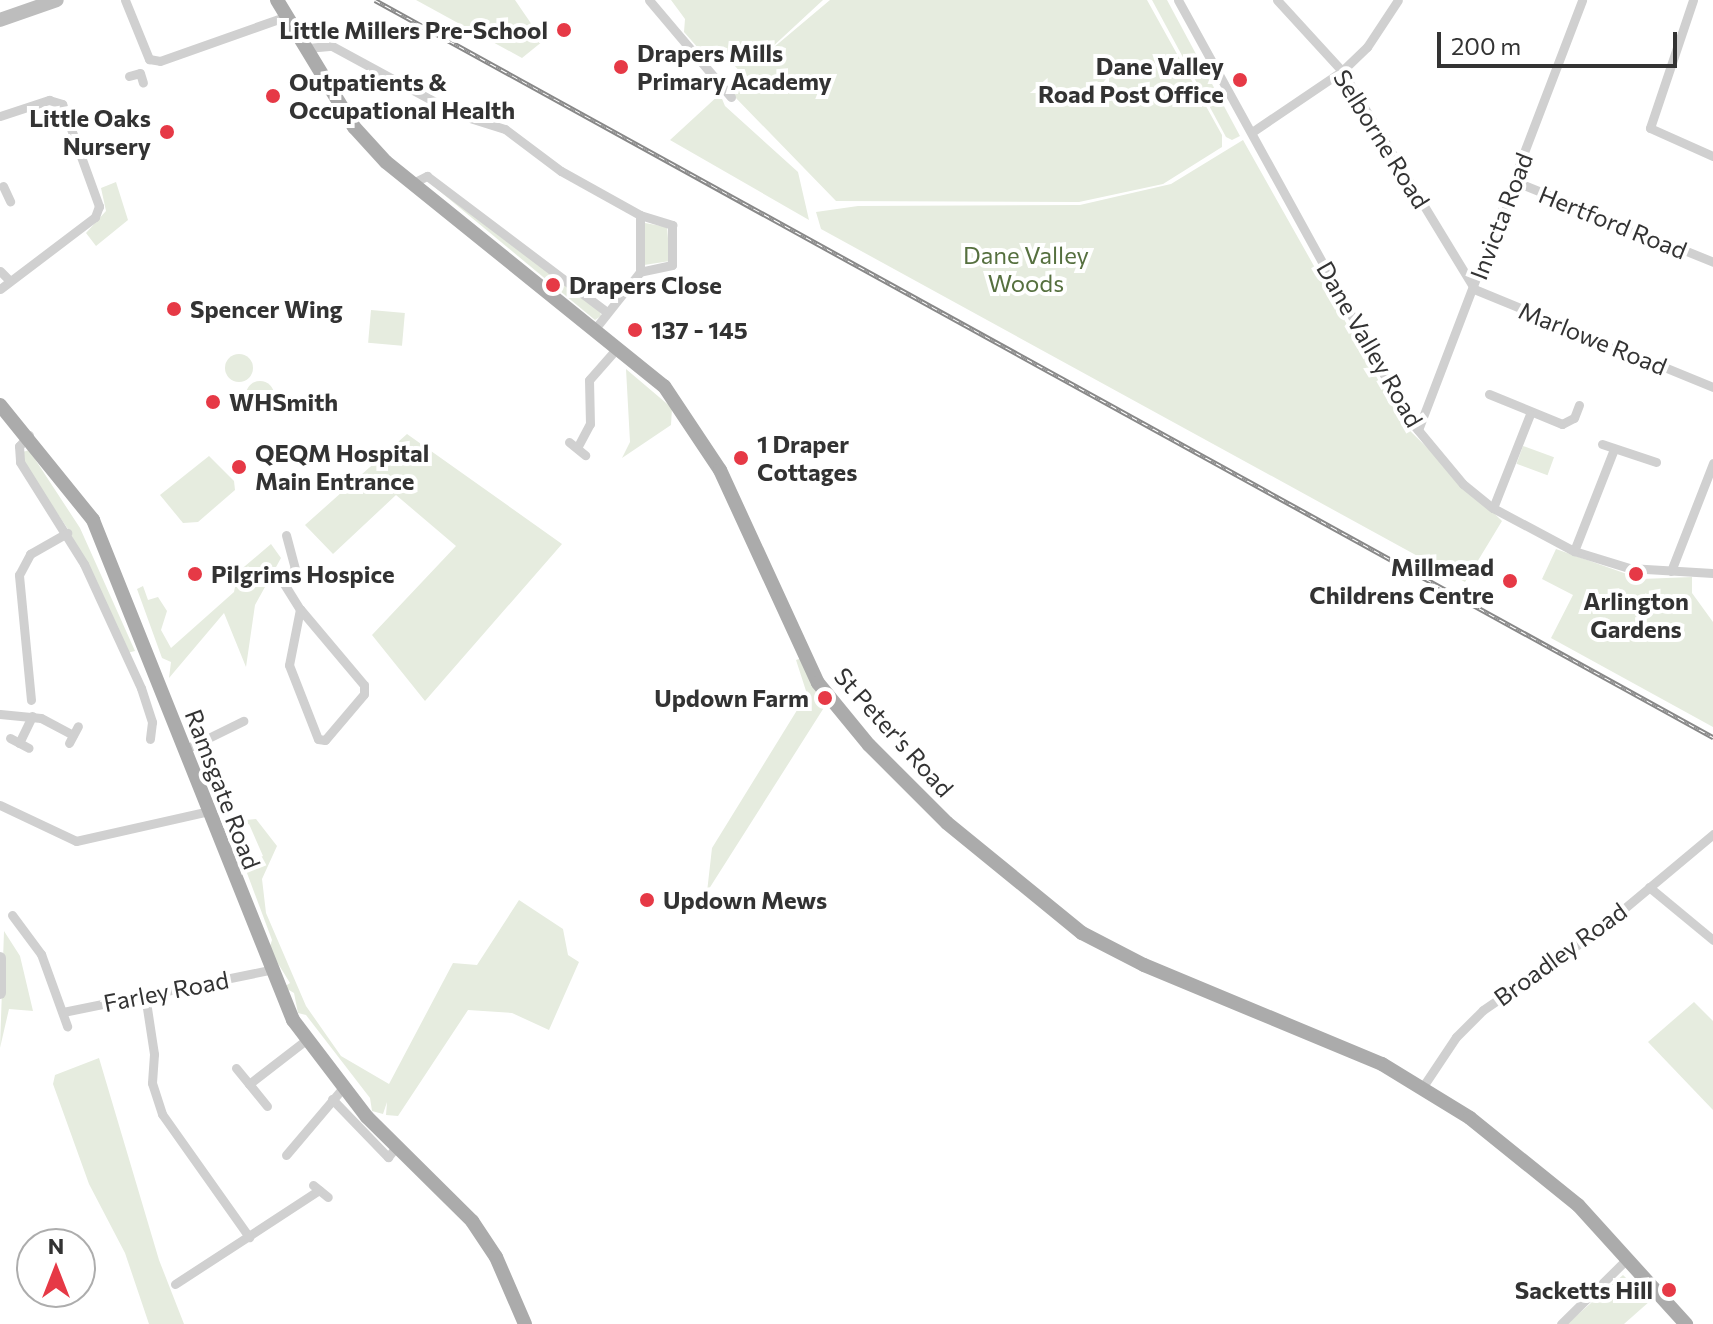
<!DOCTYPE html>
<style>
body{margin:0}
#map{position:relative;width:1713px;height:1324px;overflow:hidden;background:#fff;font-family:Commissioner,sans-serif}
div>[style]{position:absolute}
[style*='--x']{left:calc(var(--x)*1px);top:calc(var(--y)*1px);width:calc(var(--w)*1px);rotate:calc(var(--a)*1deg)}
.green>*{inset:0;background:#e6ecdf;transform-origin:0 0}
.round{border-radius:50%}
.minor>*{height:9px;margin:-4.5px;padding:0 4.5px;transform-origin:4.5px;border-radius:4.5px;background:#d0d0d0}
.tertiary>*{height:12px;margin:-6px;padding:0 6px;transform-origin:6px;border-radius:6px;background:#d0d0d0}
.secondary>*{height:14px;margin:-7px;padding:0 7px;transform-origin:7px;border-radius:7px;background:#bdbdbd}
.primary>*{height:14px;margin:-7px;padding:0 7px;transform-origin:7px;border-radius:7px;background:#ababab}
.rail>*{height:5px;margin-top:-2.5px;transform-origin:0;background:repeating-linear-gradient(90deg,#fff 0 6px,#888 0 12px);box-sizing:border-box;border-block:2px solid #888}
.dots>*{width:22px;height:22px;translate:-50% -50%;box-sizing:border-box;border:4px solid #fff;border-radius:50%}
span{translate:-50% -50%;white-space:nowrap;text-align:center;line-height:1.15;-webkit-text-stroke:8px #fff;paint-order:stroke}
.poi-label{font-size:24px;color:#333;font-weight:700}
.right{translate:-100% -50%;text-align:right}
.left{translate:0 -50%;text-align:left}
.street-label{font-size:24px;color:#333}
.park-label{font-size:24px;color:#56703f}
.north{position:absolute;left:16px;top:1228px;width:80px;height:80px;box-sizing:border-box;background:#fff;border:2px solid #adadad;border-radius:50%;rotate:0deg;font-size:22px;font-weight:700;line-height:32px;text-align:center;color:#333}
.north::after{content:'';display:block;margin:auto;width:28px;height:36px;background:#e63946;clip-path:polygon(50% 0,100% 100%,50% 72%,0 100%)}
.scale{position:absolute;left:1437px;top:32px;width:240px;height:36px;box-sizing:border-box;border:4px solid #333;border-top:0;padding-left:10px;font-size:24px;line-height:28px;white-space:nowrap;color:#333;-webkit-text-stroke:6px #fff;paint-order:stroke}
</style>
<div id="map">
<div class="green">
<i style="clip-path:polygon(416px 0,515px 0,543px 41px,522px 58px)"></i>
<i style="clip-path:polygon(671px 0,823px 0,754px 64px,830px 0,1147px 0,1222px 135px,1222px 147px,1163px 184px,1079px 202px,836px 201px,732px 94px,731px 84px,742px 74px,718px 47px,706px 57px,684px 32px,685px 19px)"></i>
<i style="clip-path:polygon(1152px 0,1167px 0,1240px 136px,1232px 140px,1226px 137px)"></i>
<i style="clip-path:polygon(720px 94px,725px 106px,798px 172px,809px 220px,670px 140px)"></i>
<i style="clip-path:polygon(1243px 140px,1403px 424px,1502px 521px,1465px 582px,821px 229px,816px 212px,858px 206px,1080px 205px,1171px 184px)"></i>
<i style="clip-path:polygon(425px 179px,600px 311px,601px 316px,595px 320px)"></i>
<i style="clip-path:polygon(116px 182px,128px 220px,96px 246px,86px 233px,106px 211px,101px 188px)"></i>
<i style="clip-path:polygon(645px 223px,667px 227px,670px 261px,644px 265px)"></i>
<i style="left:371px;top:310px;width:34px;height:33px;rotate:5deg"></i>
<i class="round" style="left:225px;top:354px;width:28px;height:28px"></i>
<i style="clip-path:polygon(626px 369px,672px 408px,671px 425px,622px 458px,630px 442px)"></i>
<i class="round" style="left:246px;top:381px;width:28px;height:28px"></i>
<i style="clip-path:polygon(407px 434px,562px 544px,425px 701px,372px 635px,456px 546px,396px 495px,333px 554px,305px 525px)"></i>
<i style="left:1523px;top:446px;width:33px;height:19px;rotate:20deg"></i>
<i style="clip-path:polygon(29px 450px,80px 528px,135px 651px,127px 653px,70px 532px,21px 460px,20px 453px)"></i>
<i style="clip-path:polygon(209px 456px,234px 481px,235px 490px,198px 522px,183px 523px,160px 495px)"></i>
<i style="clip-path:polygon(271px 544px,281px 558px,255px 605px,246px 667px,224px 613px,169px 678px,171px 662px,162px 658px,137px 589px,143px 586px,148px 600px,158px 597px,167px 611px,161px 630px,171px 648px,234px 592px,238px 572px)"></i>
<i style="clip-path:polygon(1556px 549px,1641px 579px,1692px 577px,1692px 593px,1713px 622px,1713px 727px,1551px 638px,1573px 595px,1542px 579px)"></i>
<i style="clip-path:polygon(802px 658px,827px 699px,825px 706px,707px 892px,712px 848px,807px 694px,796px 660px)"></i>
<i style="clip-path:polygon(202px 757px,236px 821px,256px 819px,277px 846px,262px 879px,266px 913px,306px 1006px,341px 1056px,389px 1084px,453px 963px,477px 965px,519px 900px,563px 929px,568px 955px,579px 962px,549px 1030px,512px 1013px,468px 1010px,398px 1116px,386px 1115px,387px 1102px,383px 1114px,372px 1111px,370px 1098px,306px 1015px,298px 1013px,294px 993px,284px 987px,290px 983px,269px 949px,272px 940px,244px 865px,263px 856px,249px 824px,230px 831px)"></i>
<i style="clip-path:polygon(4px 931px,20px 956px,33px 1011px,9px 1009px,0 1048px)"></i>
<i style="clip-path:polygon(1694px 1002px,1713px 1021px,1713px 1110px,1648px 1042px)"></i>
<i style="clip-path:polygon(99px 1058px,159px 1260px,184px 1324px,149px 1324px,125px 1253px,89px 1184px,53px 1084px,55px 1075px)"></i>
<i style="clip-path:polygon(1623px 1275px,1650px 1301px,1624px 1324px,1567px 1324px)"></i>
</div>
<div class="minor">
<i style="--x:125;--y:0;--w:64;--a:67.9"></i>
<i style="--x:149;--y:59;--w:11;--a:10"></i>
<i style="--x:160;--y:61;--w:135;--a:-19.5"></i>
<i style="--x:649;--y:0;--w:127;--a:49.8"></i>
<i style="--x:1178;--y:0;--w:477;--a:61.2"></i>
<i style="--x:1408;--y:418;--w:86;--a:50.2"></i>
<i style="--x:1463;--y:484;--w:38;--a:39"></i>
<i style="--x:1493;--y:508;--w:92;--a:28"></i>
<i style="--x:1574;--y:551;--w:58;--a:17.2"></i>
<i style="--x:1629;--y:568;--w:84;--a:3.4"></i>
<i style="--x:1277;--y:0;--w:96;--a:47.5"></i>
<i style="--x:1342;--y:71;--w:254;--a:58.7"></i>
<i style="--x:1693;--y:0;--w:135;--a:108.6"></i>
<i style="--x:1650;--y:128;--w:69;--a:24"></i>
<i style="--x:307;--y:48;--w:25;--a:-5"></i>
<i style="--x:332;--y:46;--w:142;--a:28.5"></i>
<i style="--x:457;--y:114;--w:50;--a:17.4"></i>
<i style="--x:505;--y:129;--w:70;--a:36.9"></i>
<i style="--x:561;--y:171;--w:90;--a:29.1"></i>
<i style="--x:640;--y:215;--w:34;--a:17"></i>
<i style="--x:672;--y:225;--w:40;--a:90"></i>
<i style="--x:672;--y:265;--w:33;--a:168"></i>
<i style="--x:129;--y:76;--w:11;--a:-15"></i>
<i style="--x:140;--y:73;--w:10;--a:73"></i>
<i style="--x:0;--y:116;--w:52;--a:-18.1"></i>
<i style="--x:49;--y:100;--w:14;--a:17"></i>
<i style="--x:62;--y:104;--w:109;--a:70.1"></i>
<i style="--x:99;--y:206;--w:12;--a:110"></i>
<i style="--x:95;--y:217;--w:119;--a:142.8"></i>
<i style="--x:1252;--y:132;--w:109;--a:-34.1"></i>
<i style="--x:1342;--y:71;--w:35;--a:-44"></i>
<i style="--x:1367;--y:47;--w:56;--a:-56.6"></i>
<i style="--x:1514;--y:181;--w:215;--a:22.1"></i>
<i style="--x:413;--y:183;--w:16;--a:-27"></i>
<i style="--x:427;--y:176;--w:226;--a:37.1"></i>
<i style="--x:3;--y:186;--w:17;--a:65"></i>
<i style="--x:0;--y:271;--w:14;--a:45"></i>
<i style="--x:1474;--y:289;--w:258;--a:22.3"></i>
<i style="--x:594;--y:330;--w:74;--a:-51.6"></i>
<i style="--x:640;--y:272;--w:57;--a:-90"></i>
<i style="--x:1489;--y:394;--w:79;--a:22.3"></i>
<i style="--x:1562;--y:424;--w:13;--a:-27"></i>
<i style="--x:1574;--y:418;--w:14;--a:-69"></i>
<i style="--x:1418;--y:430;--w:460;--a:-69.1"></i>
<i style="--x:29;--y:435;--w:15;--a:132"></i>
<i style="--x:19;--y:446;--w:16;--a:86"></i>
<i style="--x:20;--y:462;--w:120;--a:57.9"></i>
<i style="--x:84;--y:564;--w:136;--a:65.3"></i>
<i style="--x:141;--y:688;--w:36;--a:72"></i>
<i style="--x:152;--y:722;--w:17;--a:97"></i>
<i style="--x:569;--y:442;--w:21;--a:39"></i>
<i style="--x:1602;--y:444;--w:57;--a:18.4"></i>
<i style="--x:577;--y:448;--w:27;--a:-62"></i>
<i style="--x:590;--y:424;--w:44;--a:-91.3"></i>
<i style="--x:589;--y:380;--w:44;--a:-48.7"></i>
<i style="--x:1493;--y:508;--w:101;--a:-68.5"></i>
<i style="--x:286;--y:535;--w:35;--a:75"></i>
<i style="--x:295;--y:569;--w:17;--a:144"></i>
<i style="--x:281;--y:579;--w:36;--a:58"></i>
<i style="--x:300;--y:609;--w:57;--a:101.1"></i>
<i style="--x:289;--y:665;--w:79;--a:68.6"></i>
<i style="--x:318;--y:739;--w:7;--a:8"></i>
<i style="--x:325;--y:740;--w:60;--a:-49.7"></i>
<i style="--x:364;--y:694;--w:9;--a:-90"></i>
<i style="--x:364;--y:685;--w:99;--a:-130.1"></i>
<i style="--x:1574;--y:551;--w:110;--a:-68.6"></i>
<i style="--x:1671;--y:571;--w:116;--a:-68.7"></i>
<i style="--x:31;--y:700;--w:126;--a:-95.5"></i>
<i style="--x:19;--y:575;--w:24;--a:-62"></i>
<i style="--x:30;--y:554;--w:43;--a:-29.6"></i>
<i style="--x:0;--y:714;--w:41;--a:5.6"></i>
<i style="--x:41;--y:718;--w:36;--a:28"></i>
<i style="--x:10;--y:738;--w:21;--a:28"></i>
<i style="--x:19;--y:743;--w:30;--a:-64"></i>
<i style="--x:69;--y:743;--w:19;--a:-62"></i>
<i style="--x:186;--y:749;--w:64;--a:-26.2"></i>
<i style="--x:0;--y:805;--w:84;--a:25.3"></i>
<i style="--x:76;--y:841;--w:136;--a:-12.7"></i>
<i style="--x:1649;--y:887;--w:83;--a:39.6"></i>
<i style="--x:12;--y:915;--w:49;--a:53.4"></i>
<i style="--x:41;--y:954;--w:77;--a:70.1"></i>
<i style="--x:145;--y:995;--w:60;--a:81.3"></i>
<i style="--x:154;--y:1054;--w:29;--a:94"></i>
<i style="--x:152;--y:1083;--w:33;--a:72"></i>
<i style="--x:162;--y:1114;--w:151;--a:54.7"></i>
<i style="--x:63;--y:1012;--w:211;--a:-11.5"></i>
<i style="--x:236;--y:1068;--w:49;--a:50.8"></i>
<i style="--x:249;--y:1084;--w:72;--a:-37.7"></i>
<i style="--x:1422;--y:1088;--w:61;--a:-56.3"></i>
<i style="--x:1456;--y:1037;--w:38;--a:-45"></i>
<i style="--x:1483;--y:1010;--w:137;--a:-34.6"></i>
<i style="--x:1596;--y:932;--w:153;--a:-39.9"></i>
<i style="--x:332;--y:1099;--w:81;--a:46"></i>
<i style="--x:388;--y:1157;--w:13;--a:-51"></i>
<i style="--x:286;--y:1155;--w:87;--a:-49.7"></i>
<i style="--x:313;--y:1185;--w:19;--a:39"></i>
<i style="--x:175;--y:1284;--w:172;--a:-33.1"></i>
<i style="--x:1561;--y:1324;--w:94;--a:-44.6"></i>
</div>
<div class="tertiary">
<i style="--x:0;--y:958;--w:35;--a:90"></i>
</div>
<div class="secondary">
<i style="--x:0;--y:20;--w:60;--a:-19.3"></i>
</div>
<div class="primary">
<i style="--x:277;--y:0;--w:149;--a:58.8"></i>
<i style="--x:354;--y:127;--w:47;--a:47.6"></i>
<i style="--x:386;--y:162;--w:357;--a:38.9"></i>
<i style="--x:664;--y:386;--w:101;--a:56.3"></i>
<i style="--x:720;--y:470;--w:234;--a:65.3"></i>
<i style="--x:818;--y:683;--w:80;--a:50.6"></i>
<i style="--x:869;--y:745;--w:110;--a:45"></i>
<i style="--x:947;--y:823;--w:174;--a:39.2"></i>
<i style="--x:1082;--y:933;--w:70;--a:27.3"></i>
<i style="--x:1144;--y:965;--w:258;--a:22.6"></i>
<i style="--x:1382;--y:1064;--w:103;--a:31.5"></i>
<i style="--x:1470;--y:1118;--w:139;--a:38.9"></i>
<i style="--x:1578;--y:1205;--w:161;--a:47.8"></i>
<i style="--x:0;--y:405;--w:148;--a:51"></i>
<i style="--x:93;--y:520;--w:539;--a:68.2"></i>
<i style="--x:293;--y:1020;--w:122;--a:52.7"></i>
<i style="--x:367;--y:1117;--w:148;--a:44.7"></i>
<i style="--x:472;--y:1221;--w:43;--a:56.3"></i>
<i style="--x:496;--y:1257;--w:73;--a:66.6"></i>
</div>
<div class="rail">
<i style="--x:375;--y:0;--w:1528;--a:28.85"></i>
</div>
<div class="dots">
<i style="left:564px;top:30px;background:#e63946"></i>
<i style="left:621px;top:67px;background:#e63946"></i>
<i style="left:1240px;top:80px;background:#e63946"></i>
<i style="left:273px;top:96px;background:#e63946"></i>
<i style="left:167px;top:132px;background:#e63946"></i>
<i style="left:553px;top:285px;background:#e63946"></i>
<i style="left:174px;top:309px;background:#e63946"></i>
<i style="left:635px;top:330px;background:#e63946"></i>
<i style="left:213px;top:402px;background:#e63946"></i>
<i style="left:741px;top:458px;background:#e63946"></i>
<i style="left:239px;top:467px;background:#e63946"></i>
<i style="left:195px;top:574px;background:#e63946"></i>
<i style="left:1636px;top:574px;background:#e63946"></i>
<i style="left:1510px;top:581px;background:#e63946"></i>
<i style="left:825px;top:698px;background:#e63946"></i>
<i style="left:647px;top:900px;background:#e63946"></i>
<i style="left:1669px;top:1290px;background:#e63946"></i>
</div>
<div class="poi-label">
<span class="right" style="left:548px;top:30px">Little Millers Pre-School</span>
<span class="left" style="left:637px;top:67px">Drapers Mills<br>Primary Academy</span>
<span class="right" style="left:1224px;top:80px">Dane Valley<br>Road Post Office</span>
<span class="left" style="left:289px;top:96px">Outpatients &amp;<br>Occupational Health</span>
<span class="right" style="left:151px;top:132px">Little Oaks<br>Nursery</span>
<span class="left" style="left:569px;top:285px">Drapers Close</span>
<span class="left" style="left:190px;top:309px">Spencer Wing</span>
<span class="left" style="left:651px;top:330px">137 - 145</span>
<span class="left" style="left:229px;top:402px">WHSmith</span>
<span class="left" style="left:757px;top:458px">1 Draper<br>Cottages</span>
<span class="left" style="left:255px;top:467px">QEQM Hospital<br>Main Entrance</span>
<span class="right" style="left:1494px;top:581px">Millmead<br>Childrens Centre</span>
<span class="left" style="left:211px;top:574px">Pilgrims Hospice</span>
<span style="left:1636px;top:615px">Arlington<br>Gardens</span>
<span class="right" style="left:809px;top:698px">Updown Farm</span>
<span class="left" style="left:663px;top:900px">Updown Mews</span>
<span class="right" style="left:1653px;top:1290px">Sacketts Hill</span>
</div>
<div class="street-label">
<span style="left:1382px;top:139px;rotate:58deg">Selborne Road</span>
<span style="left:1501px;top:216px;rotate:-69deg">Invicta Road</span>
<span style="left:1613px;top:222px;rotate:22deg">Hertford Road</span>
<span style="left:1593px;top:338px;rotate:22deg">Marlowe Road</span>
<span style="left:1370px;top:344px;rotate:60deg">Dane Valley Road</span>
<span style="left:894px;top:732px;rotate:48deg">St Peter's Road</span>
<span style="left:223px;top:789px;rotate:69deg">Ramsgate Road</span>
<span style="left:1560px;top:954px;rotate:-36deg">Broadley Road</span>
<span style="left:166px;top:991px;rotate:-11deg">Farley Road</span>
</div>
<div class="park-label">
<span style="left:1026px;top:269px">Dane Valley<br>Woods</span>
</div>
<div class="north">N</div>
<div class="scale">200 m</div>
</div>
